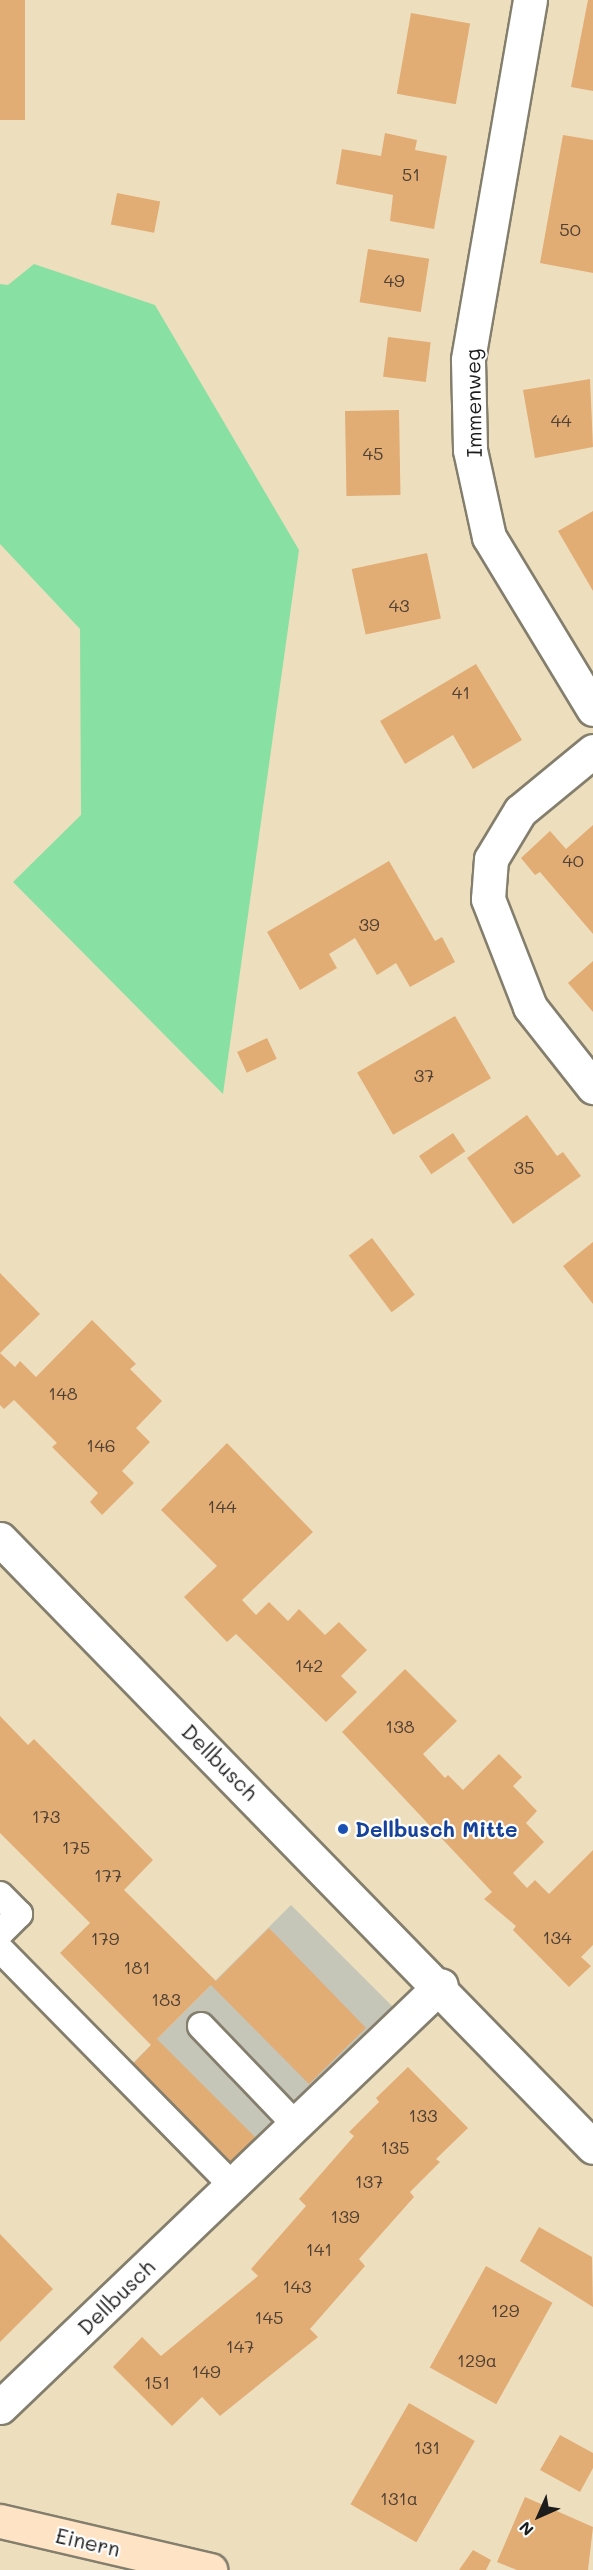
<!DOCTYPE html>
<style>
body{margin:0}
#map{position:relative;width:593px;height:2570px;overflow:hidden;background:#eddfbe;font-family:Mali,sans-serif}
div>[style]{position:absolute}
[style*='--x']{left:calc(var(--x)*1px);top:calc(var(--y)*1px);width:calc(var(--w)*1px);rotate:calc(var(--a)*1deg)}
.industrial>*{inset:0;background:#c5c5b8;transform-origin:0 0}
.green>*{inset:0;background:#89e0a3}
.building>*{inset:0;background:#e2ac75;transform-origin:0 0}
.roads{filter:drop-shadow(2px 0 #847e6d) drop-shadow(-2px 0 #847e6d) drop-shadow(0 2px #847e6d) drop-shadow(0 -2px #847e6d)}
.service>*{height:26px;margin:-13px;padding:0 13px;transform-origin:13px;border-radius:13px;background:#fff}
.minor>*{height:33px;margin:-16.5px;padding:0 16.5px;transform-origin:16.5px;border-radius:16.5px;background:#fff}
.secondary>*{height:33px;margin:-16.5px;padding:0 16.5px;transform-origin:16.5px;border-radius:16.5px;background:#fee4c5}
.dots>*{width:16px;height:16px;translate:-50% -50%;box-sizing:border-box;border:3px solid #fff;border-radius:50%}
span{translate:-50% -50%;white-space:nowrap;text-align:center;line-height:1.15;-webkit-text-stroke:4.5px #fff;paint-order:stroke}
.number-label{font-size:18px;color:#4e4032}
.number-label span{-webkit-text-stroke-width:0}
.street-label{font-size:21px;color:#1c1c1c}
.transit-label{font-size:21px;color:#164399;font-weight:700}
.left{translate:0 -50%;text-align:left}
.north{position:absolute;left:509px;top:2486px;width:60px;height:60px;-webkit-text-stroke:4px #fff;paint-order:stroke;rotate:225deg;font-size:16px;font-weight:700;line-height:24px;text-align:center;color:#1c1c1c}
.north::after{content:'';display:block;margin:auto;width:21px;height:27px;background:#1c1c1c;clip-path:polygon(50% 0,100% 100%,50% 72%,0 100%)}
</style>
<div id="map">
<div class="industrial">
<i style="left:291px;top:1905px;width:146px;height:228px;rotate:45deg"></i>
</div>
<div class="green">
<i style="clip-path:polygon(34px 264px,155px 305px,299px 550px,223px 1094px,13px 882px,81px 815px,80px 629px,0 544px,0 284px,8px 285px)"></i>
</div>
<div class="building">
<i style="left:0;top:0;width:25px;height:120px"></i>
<i style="clip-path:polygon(588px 0,593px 0,593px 91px,571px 87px)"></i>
<i style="left:411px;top:13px;width:60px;height:82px;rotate:10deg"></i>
<i style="clip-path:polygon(385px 133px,417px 140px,415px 150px,447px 156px,434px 229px,390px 221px,393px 195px,336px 184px,342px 149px,381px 156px)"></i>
<i style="clip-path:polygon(563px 135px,593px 140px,593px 273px,540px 263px)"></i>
<i style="left:117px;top:193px;width:44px;height:32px;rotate:11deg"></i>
<i style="left:368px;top:249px;width:62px;height:54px;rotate:9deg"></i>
<i style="left:388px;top:337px;width:43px;height:40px;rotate:7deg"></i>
<i style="clip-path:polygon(590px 379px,593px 447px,535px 458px,523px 390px)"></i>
<i style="left:399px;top:410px;width:85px;height:54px;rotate:89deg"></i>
<i style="clip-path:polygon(593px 511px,593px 591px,558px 531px)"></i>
<i style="left:427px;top:553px;width:67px;height:77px;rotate:78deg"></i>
<i style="clip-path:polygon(476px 664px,522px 740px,473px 769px,453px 735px,405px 764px,380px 721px)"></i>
<i style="clip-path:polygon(593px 825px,593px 934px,540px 872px,535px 875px,521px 858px,550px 831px,566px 849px)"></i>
<i style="clip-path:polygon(389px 861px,435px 941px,442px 937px,455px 962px,410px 987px,396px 963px,377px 975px,355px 938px,329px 954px,337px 968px,300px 990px,267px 932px)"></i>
<i style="clip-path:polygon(593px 961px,593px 1012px,568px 983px)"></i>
<i style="left:455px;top:1016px;width:72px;height:113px;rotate:60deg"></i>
<i style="left:267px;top:1038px;width:23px;height:33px;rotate:65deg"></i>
<i style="clip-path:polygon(527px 1115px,557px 1156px,563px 1152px,581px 1176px,513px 1224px,467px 1158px)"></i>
<i style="left:453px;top:1133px;width:22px;height:41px;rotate:56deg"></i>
<i style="left:372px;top:1238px;width:71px;height:29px;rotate:53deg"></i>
<i style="clip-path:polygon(593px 1242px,593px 1304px,563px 1266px)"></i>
<i style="clip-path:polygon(0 1273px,40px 1314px,0 1353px,15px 1367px,20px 1361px,36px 1377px,92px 1320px,136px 1364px,130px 1369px,162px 1401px,136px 1428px,150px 1442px,122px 1471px,134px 1483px,102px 1515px,90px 1502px,98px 1493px,52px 1447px,57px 1443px,14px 1400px,4px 1409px,0 1405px)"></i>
<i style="clip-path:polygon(227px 1443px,313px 1532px,242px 1600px,256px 1615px,269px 1602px,288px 1621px,299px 1609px,325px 1635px,339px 1622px,367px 1650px,341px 1676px,357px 1692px,326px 1722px,236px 1634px,227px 1642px,184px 1597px,217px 1566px,161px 1510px)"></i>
<i style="clip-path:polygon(405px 1669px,457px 1721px,423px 1754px,445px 1778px,448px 1775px,463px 1790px,499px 1754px,522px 1777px,513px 1786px,537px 1811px,526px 1823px,544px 1842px,513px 1873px,527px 1888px,535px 1880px,549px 1894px,593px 1850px,593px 1945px,581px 1957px,591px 1966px,569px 1987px,513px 1930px,516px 1926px,484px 1899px,492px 1892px,342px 1732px)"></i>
<i style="clip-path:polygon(0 1716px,28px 1745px,34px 1739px,153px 1860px,124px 1890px,216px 1981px,269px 1928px,366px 2028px,309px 2084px,211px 1985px,157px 2039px,256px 2138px,228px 2166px,130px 2067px,151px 2045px,60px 1953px,90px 1923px,0 1833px)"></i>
<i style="clip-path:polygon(408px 2067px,468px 2128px,436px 2159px,440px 2162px,410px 2192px,414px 2197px,359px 2259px,365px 2266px,310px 2329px,318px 2337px,220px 2416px,202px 2397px,172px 2426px,113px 2367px,142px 2337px,161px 2356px,258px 2276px,251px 2269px,306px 2206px,299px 2199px,354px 2136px,349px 2132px,379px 2102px,376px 2098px)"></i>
<i style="clip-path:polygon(539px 2227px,592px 2257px,593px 2307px,520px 2261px)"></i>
<i style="clip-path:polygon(0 2234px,53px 2289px,0 2342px)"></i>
<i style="left:486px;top:2266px;width:76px;height:116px;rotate:29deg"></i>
<i style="left:409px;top:2403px;width:76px;height:117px;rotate:30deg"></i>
<i style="clip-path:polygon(560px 2435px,593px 2453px,593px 2468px,580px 2492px,540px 2470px)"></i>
<i style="clip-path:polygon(525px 2497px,593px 2527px,588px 2570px,517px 2570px,497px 2562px)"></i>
<i style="clip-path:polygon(473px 2550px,491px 2560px,486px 2570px,459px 2570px)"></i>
</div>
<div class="roads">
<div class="service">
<i style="--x:0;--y:1895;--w:27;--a:45"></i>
<i style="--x:19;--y:1914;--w:27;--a:135"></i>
<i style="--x:0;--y:1949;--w:331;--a:45.5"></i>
<i style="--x:201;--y:2026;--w:136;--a:46.2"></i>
</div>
<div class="minor">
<i style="--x:530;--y:0;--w:365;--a:99.8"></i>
<i style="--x:468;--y:360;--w:90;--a:88.7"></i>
<i style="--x:470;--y:450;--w:89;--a:77.7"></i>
<i style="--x:489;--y:537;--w:201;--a:58.8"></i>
<i style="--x:593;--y:751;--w:94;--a:140.6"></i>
<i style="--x:520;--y:811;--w:56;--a:121.1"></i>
<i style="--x:491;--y:859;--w:40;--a:94.3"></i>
<i style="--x:488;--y:899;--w:116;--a:68.7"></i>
<i style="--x:530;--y:1007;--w:102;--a:51.8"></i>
<i style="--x:0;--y:1539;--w:849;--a:45.72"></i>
<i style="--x:0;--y:2407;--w:610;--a:-43.74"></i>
</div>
<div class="secondary">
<i style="--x:0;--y:2521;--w:216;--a:13.1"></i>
</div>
</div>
<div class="dots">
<i style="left:343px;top:1829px;background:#1a4fb4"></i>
</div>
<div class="number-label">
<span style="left:411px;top:174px">51</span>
<span style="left:570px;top:229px">50</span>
<span style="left:394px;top:280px">49</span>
<span style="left:561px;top:420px">44</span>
<span style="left:373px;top:453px">45</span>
<span style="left:399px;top:605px">43</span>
<span style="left:461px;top:692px">41</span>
<span style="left:573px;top:860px">40</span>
<span style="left:369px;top:924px">39</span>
<span style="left:424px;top:1075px">37</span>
<span style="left:524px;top:1167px">35</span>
<span style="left:63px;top:1393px">148</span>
<span style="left:101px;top:1445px">146</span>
<span style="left:222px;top:1506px">144</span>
<span style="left:309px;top:1665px">142</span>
<span style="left:400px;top:1726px">138</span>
<span style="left:46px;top:1816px">173</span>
<span style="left:76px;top:1847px">175</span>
<span style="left:108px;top:1875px">177</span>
<span style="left:557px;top:1937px">134</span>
<span style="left:105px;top:1938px">179</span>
<span style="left:137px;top:1967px">181</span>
<span style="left:166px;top:1999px">183</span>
<span style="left:423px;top:2115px">133</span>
<span style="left:395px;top:2147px">135</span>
<span style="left:369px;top:2181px">137</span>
<span style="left:345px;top:2216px">139</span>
<span style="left:319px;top:2249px">141</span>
<span style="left:297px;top:2286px">143</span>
<span style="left:505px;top:2310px">129</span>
<span style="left:269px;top:2317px">145</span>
<span style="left:240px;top:2346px">147</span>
<span style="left:477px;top:2360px">129a</span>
<span style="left:206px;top:2371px">149</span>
<span style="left:157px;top:2382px">151</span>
<span style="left:427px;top:2447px">131</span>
<span style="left:399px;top:2498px">131a</span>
</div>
<div class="street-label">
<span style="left:473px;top:403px;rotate:-91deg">Immenweg</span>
<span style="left:220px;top:1762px;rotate:45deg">Dellbusch</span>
<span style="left:116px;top:2297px;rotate:-44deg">Dellbusch</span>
<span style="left:88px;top:2542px;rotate:13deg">Einern</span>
</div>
<div class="transit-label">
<span class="left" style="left:355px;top:1829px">Dellbusch Mitte</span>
</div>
<div class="north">N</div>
</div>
